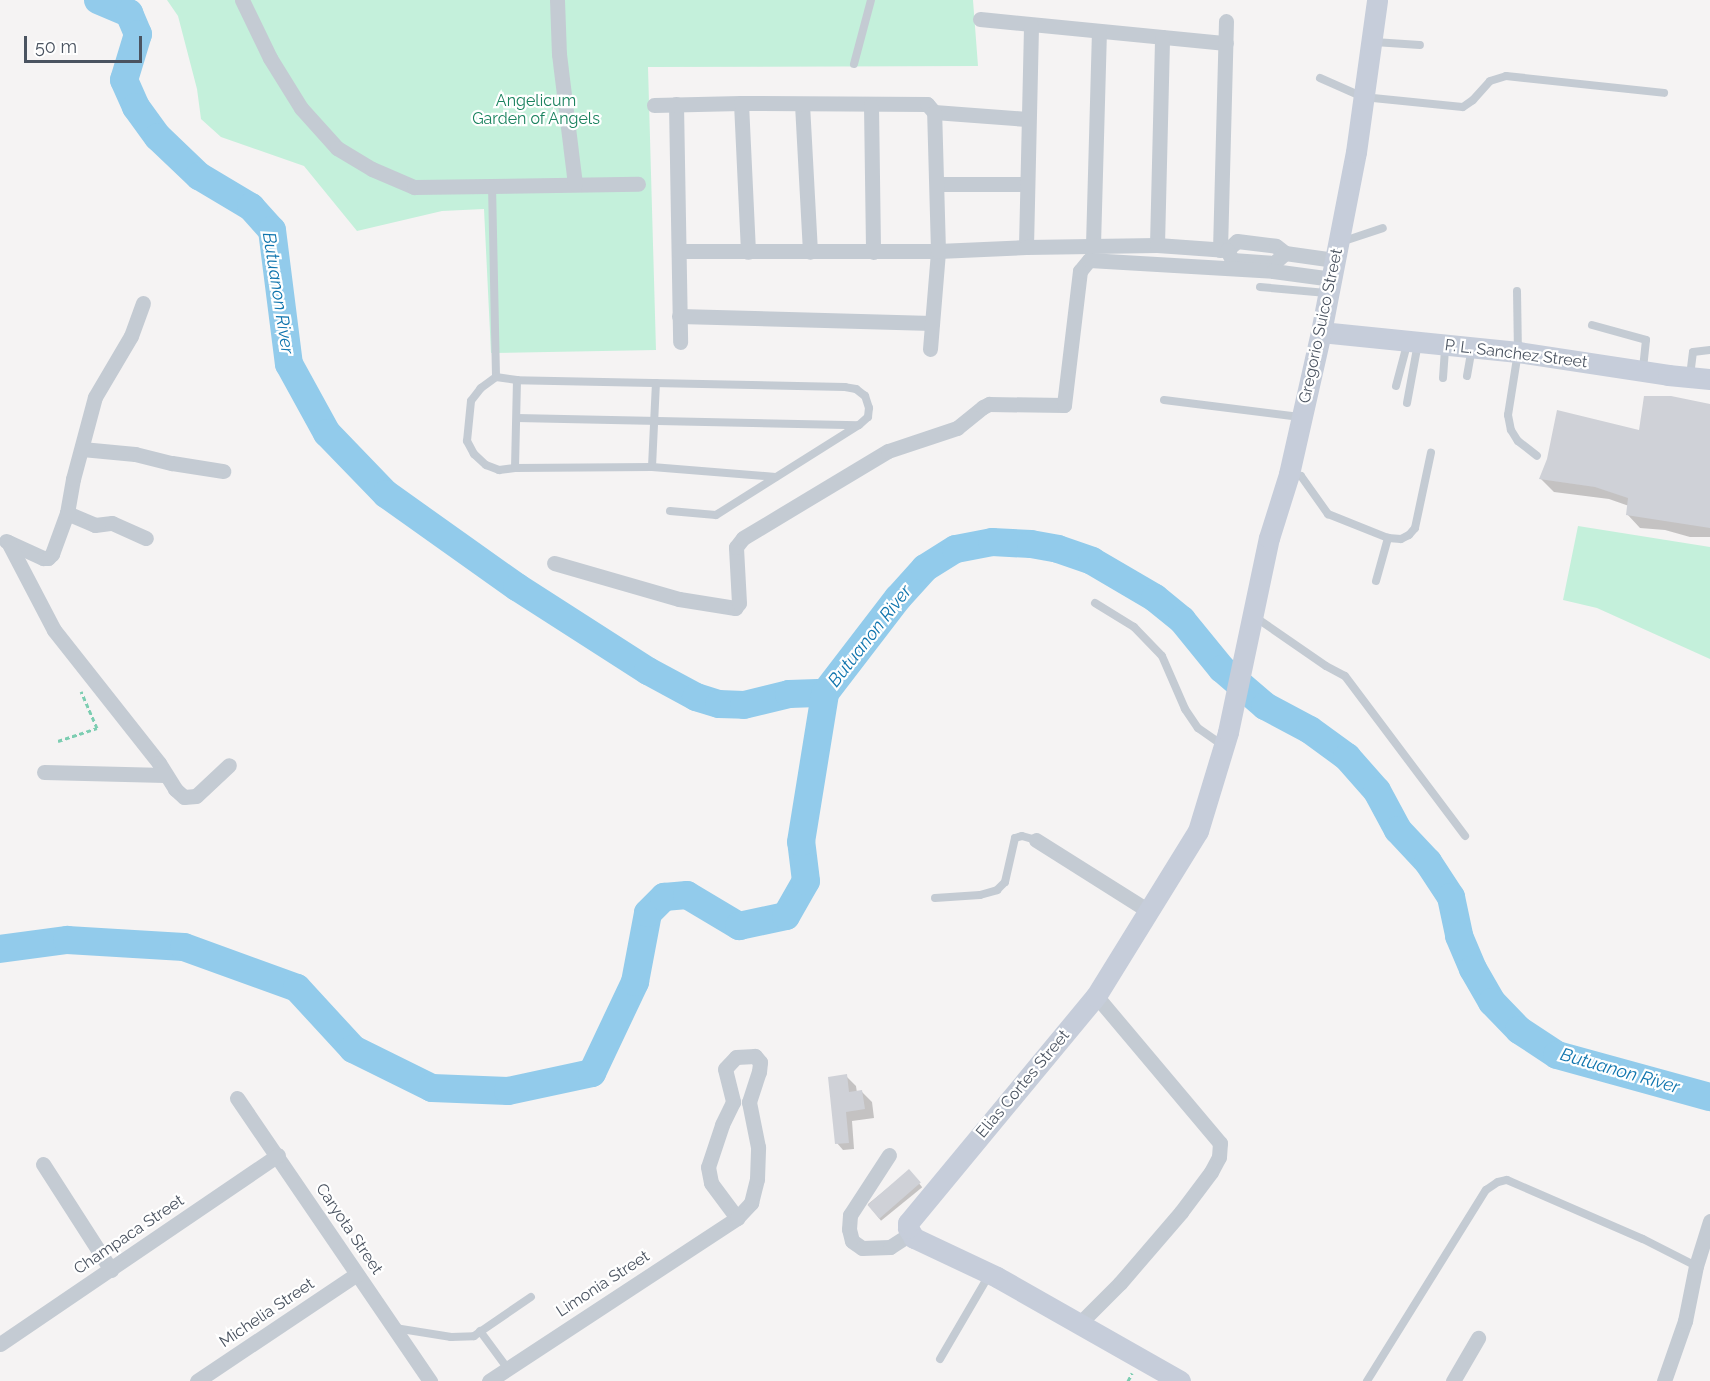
<!DOCTYPE html>
<style>
body{margin:0}
#map{position:relative;width:1710px;height:1381px;overflow:hidden;background:#f5f3f3;font-family:Raleway,sans-serif}
div>[style]{position:absolute}
[style*='--x']{left:calc(var(--x)*1px);top:calc(var(--y)*1px);width:calc(var(--w)*1px);rotate:calc(var(--a)*1deg)}
.green>*{inset:0;background:#c4f0db}
.shadow>*{inset:0;background:#0003;transform-origin:0 0}
.river>*{height:28px;margin:-14px;padding:0 14px;transform-origin:14px;border-radius:14px;background:#92cbeb}
.building>*{inset:0;background:#cfd1d7;transform-origin:0 0}
.path>*{height:3px;margin-top:-1.5px;transform-origin:0;background:repeating-linear-gradient(90deg,#7ccdb1 0 4.5px,transparent 0 7.5px)}
.lane>*{height:8px;margin:-4px;padding:0 4px;transform-origin:4px;border-radius:4px;background:#c4cbd3}
.street>*{height:15px;margin:-7.5px;padding:0 7.5px;transform-origin:7.5px;border-radius:7.5px;background:#c4cbd3}
.secondary>*{height:21px;margin:-10.5px;padding:0 10.5px;transform-origin:10.5px;border-radius:10.5px;background:#c6cdda}
span{translate:-50% -50%;white-space:nowrap;text-align:center;line-height:1.15;-webkit-text-stroke:4.5px #fff;paint-order:stroke}
.park-label{font-size:16px;color:#1a825e}
.street-label{font-size:16px;color:#4a5360}
.water-label{font-size:18px;color:#1075ae;font-style:italic}
.scale{position:absolute;left:24px;top:36px;width:118px;height:27px;box-sizing:border-box;border:3px solid #4a5360;border-top:0;padding-left:8px;font-size:18px;line-height:21px;white-space:nowrap;color:#4a5360;-webkit-text-stroke:4px #fff;paint-order:stroke}
</style>
<div id="map">
<div class="green">
<i style="clip-path:polygon(167px 0,973px 0,978px 66px,648px 67px,656px 350px,491px 353px,484px 209px,442px 211px,357px 231px,304px 166px,221px 137px,201px 119px,197px 89px,178px 16px)"></i>
<i style="clip-path:polygon(1578px 526px,1710px 547px,1710px 659px,1597px 608px,1563px 600px)"></i>
</div>
<div class="shadow">
<i style="clip-path:polygon(1710px 406px,1710px 537px,1690px 537px,1665px 530px,1640px 528px,1627px 514px,1629px 506px,1609px 499px,1554px 492px,1541px 479px,1640px 431px)"></i>
<i style="clip-path:polygon(846px 1076px,856px 1086px,857px 1093px,862px 1092px,872px 1102px,874px 1118px,852px 1121px,854px 1149px,843px 1150px,837px 1143px)"></i>
<i style="left:909px;top:1171px;width:21px;height:53px;rotate:51deg"></i>
</div>
<div class="river">
<i style="--x:98;--y:0;--w:34;--a:23"></i>
<i style="--x:129;--y:13;--w:23;--a:67"></i>
<i style="--x:138;--y:34;--w:48;--a:106.9"></i>
<i style="--x:124;--y:80;--w:30;--a:66"></i>
<i style="--x:136;--y:107;--w:37;--a:54"></i>
<i style="--x:158;--y:137;--w:57;--a:43.6"></i>
<i style="--x:199;--y:176;--w:61;--a:30.8"></i>
<i style="--x:251;--y:207;--w:31;--a:48"></i>
<i style="--x:272;--y:230;--w:135;--a:82.8"></i>
<i style="--x:289;--y:364;--w:79;--a:61.2"></i>
<i style="--x:327;--y:433;--w:85;--a:46"></i>
<i style="--x:386;--y:494;--w:161;--a:35.4"></i>
<i style="--x:517;--y:587;--w:156;--a:32.7"></i>
<i style="--x:648;--y:671;--w:55;--a:28.4"></i>
<i style="--x:696;--y:697;--w:24;--a:17"></i>
<i style="--x:719;--y:704;--w:25;--a:2"></i>
<i style="--x:744;--y:705;--w:46;--a:-13.7"></i>
<i style="--x:789;--y:694;--w:36;--a:-2"></i>
<i style="--x:825;--y:693;--w:120;--a:-52.5"></i>
<i style="--x:898;--y:598;--w:40;--a:-48"></i>
<i style="--x:925;--y:568;--w:36;--a:-32"></i>
<i style="--x:956;--y:549;--w:37;--a:-11"></i>
<i style="--x:992;--y:542;--w:39;--a:3"></i>
<i style="--x:1031;--y:544;--w:27;--a:10"></i>
<i style="--x:1058;--y:549;--w:36;--a:19"></i>
<i style="--x:1092;--y:561;--w:73;--a:30.4"></i>
<i style="--x:1155;--y:598;--w:35;--a:39"></i>
<i style="--x:1182;--y:620;--w:63;--a:50.8"></i>
<i style="--x:1222;--y:669;--w:57;--a:40.7"></i>
<i style="--x:1265;--y:706;--w:51;--a:28.1"></i>
<i style="--x:1310;--y:730;--w:46;--a:36.1"></i>
<i style="--x:1347;--y:757;--w:45;--a:48.6"></i>
<i style="--x:1377;--y:791;--w:44;--a:61.7"></i>
<i style="--x:1398;--y:830;--w:44;--a:46.8"></i>
<i style="--x:1428;--y:862;--w:42;--a:56.7"></i>
<i style="--x:1451;--y:897;--w:40;--a:78"></i>
<i style="--x:1459;--y:936;--w:36;--a:67"></i>
<i style="--x:1473;--y:969;--w:38;--a:60"></i>
<i style="--x:1492;--y:1002;--w:39;--a:46"></i>
<i style="--x:1519;--y:1030;--w:45;--a:33.3"></i>
<i style="--x:1557;--y:1055;--w:159;--a:15.4"></i>
<i style="--x:0;--y:949;--w:68;--a:-7.7"></i>
<i style="--x:67;--y:940;--w:117;--a:3.4"></i>
<i style="--x:184;--y:947;--w:120;--a:19.9"></i>
<i style="--x:297;--y:988;--w:83;--a:47.4"></i>
<i style="--x:353;--y:1049;--w:88;--a:26.3"></i>
<i style="--x:432;--y:1088;--w:76;--a:2.3"></i>
<i style="--x:508;--y:1091;--w:86;--a:-12.1"></i>
<i style="--x:592;--y:1073;--w:101;--a:-64.7"></i>
<i style="--x:635;--y:982;--w:70;--a:-79.3"></i>
<i style="--x:648;--y:913;--w:23;--a:-45"></i>
<i style="--x:664;--y:897;--w:23;--a:-5"></i>
<i style="--x:687;--y:895;--w:61;--a:30.8"></i>
<i style="--x:739;--y:926;--w:48;--a:-12"></i>
<i style="--x:786;--y:916;--w:40;--a:-60.3"></i>
<i style="--x:806;--y:881;--w:39;--a:-97"></i>
<i style="--x:801;--y:842;--w:151;--a:-80.8"></i>
</div>
<div class="building">
<i style="clip-path:polygon(1644px 396px,1671px 396px,1710px 404px,1710px 528px,1626px 515px,1628px 498px,1595px 487px,1539px 479px,1547px 459px,1557px 410px,1639px 430px)"></i>
<i style="clip-path:polygon(847px 1074px,849px 1092px,862px 1090px,865px 1109px,846px 1112px,849px 1143px,835px 1144px,828px 1077px)"></i>
<i style="left:909px;top:1169px;width:18px;height:55px;rotate:49deg"></i>
</div>
<div class="path">
<i style="--x:58;--y:741;--w:41;--a:-18.4"></i>
<i style="--x:97;--y:728;--w:40;--a:-113.4"></i>
<i style="--x:1128;--y:1381;--w:9;--a:-63"></i>
</div>
<div class="lane">
<i style="--x:1374;--y:42;--w:46;--a:3.7"></i>
<i style="--x:854;--y:64;--w:66;--a:-75.1"></i>
<i style="--x:1320;--y:78;--w:47;--a:23.8"></i>
<i style="--x:1363;--y:97;--w:100;--a:5.7"></i>
<i style="--x:1463;--y:107;--w:12;--a:-35"></i>
<i style="--x:1473;--y:100;--w:25;--a:-48"></i>
<i style="--x:1490;--y:81;--w:17;--a:-17"></i>
<i style="--x:1506;--y:76;--w:159;--a:6.1"></i>
<i style="--x:492;--y:185;--w:192;--a:88.8"></i>
<i style="--x:496;--y:377;--w:19;--a:144"></i>
<i style="--x:481;--y:388;--w:16;--a:128"></i>
<i style="--x:471;--y:401;--w:40;--a:95.7"></i>
<i style="--x:467;--y:441;--w:15;--a:62"></i>
<i style="--x:474;--y:454;--w:16;--a:43"></i>
<i style="--x:486;--y:465;--w:14;--a:21"></i>
<i style="--x:499;--y:470;--w:16;--a:-7"></i>
<i style="--x:1341;--y:242;--w:44;--a:-18.4"></i>
<i style="--x:1260;--y:287;--w:67;--a:5.1"></i>
<i style="--x:1517;--y:291;--w:61;--a:89.1"></i>
<i style="--x:1518;--y:352;--w:64;--a:99"></i>
<i style="--x:1508;--y:415;--w:15;--a:79"></i>
<i style="--x:1511;--y:430;--w:13;--a:58"></i>
<i style="--x:1518;--y:441;--w:24;--a:38"></i>
<i style="--x:1592;--y:325;--w:56;--a:15.5"></i>
<i style="--x:1646;--y:340;--w:30;--a:96"></i>
<i style="--x:1467;--y:376;--w:28;--a:-80"></i>
<i style="--x:1690;--y:376;--w:24;--a:-83"></i>
<i style="--x:1693;--y:352;--w:17;--a:-7"></i>
<i style="--x:496;--y:377;--w:21;--a:8"></i>
<i style="--x:1443;--y:378;--w:31;--a:-86"></i>
<i style="--x:1396;--y:386;--w:47;--a:-75.1"></i>
<i style="--x:1164;--y:400;--w:137;--a:7.1"></i>
<i style="--x:1407;--y:403;--w:61;--a:-79.6"></i>
<i style="--x:517;--y:418;--w:341;--a:1.2"></i>
<i style="--x:652;--y:467;--w:84;--a:-87.3"></i>
<i style="--x:1291;--y:474;--w:10;--a:11"></i>
<i style="--x:1301;--y:476;--w:47;--a:54.6"></i>
<i style="--x:1328;--y:514;--w:65;--a:21.8"></i>
<i style="--x:1388;--y:538;--w:13;--a:4"></i>
<i style="--x:1401;--y:539;--w:9;--a:-27"></i>
<i style="--x:1409;--y:535;--w:9;--a:-49"></i>
<i style="--x:1415;--y:528;--w:77;--a:-78"></i>
<i style="--x:670;--y:511;--w:46;--a:5"></i>
<i style="--x:716;--y:515;--w:169;--a:-32.2"></i>
<i style="--x:859;--y:425;--w:12;--a:-42"></i>
<i style="--x:868;--y:417;--w:9;--a:-84"></i>
<i style="--x:869;--y:408;--w:13;--a:-108"></i>
<i style="--x:865;--y:396;--w:11;--a:-142"></i>
<i style="--x:856;--y:389;--w:11;--a:-170"></i>
<i style="--x:845;--y:387;--w:328;--a:-178.8"></i>
<i style="--x:517;--y:380;--w:88;--a:91.3"></i>
<i style="--x:515;--y:468;--w:137;--a:-0.4"></i>
<i style="--x:652;--y:467;--w:124;--a:4.6"></i>
<i style="--x:1376;--y:581;--w:45;--a:-74.4"></i>
<i style="--x:1095;--y:603;--w:46;--a:31.6"></i>
<i style="--x:1134;--y:627;--w:40;--a:46"></i>
<i style="--x:1162;--y:656;--w:58;--a:66.5"></i>
<i style="--x:1185;--y:709;--w:23;--a:56"></i>
<i style="--x:1198;--y:728;--w:29;--a:35"></i>
<i style="--x:1255;--y:617;--w:86;--a:34.6"></i>
<i style="--x:1326;--y:666;--w:21;--a:28"></i>
<i style="--x:1345;--y:676;--w:200;--a:53.1"></i>
<i style="--x:935;--y:898;--w:45;--a:-3.8"></i>
<i style="--x:980;--y:895;--w:18;--a:-16"></i>
<i style="--x:997;--y:890;--w:11;--a:-45"></i>
<i style="--x:1005;--y:882;--w:45;--a:-77.2"></i>
<i style="--x:1015;--y:838;--w:7;--a:-16"></i>
<i style="--x:1022;--y:836;--w:15;--a:16"></i>
<i style="--x:395;--y:1328;--w:57;--a:9.1"></i>
<i style="--x:451;--y:1337;--w:23;--a:-2"></i>
<i style="--x:474;--y:1336;--w:69;--a:-34.4"></i>
<i style="--x:480;--y:1331;--w:47;--a:53.6"></i>
<i style="--x:940;--y:1359;--w:97;--a:-59.7"></i>
<i style="--x:1367;--y:1381;--w:225;--a:-58.1"></i>
<i style="--x:1486;--y:1190;--w:14;--a:-34"></i>
<i style="--x:1498;--y:1182;--w:9;--a:-13"></i>
<i style="--x:1507;--y:1180;--w:148;--a:23.5"></i>
<i style="--x:1643;--y:1239;--w:59;--a:27"></i>
</div>
<div class="street">
<i style="--x:242;--y:0;--w:64;--a:64.2"></i>
<i style="--x:270;--y:58;--w:59;--a:58.2"></i>
<i style="--x:301;--y:108;--w:54;--a:48"></i>
<i style="--x:337;--y:148;--w:41;--a:31"></i>
<i style="--x:372;--y:169;--w:46;--a:23.2"></i>
<i style="--x:414;--y:187;--w:224;--a:-0.8"></i>
<i style="--x:557;--y:0;--w:54;--a:87.9"></i>
<i style="--x:559;--y:54;--w:131;--a:83"></i>
<i style="--x:980;--y:19;--w:247;--a:5.6"></i>
<i style="--x:741;--y:103;--w:149;--a:87.3"></i>
<i style="--x:676;--y:104;--w:238;--a:89"></i>
<i style="--x:802;--y:104;--w:148;--a:86.9"></i>
<i style="--x:654;--y:105;--w:87;--a:-1.3"></i>
<i style="--x:741;--y:103;--w:186;--a:0.3"></i>
<i style="--x:927;--y:104;--w:11;--a:49"></i>
<i style="--x:934;--y:112;--w:93;--a:4.3"></i>
<i style="--x:871;--y:105;--w:147;--a:89.2"></i>
<i style="--x:937;--y:184;--w:90;--a:0"></i>
<i style="--x:1093;--y:245;--w:214;--a:-88.4"></i>
<i style="--x:1157;--y:245;--w:208;--a:-88.6"></i>
<i style="--x:1026;--y:247;--w:222;--a:-88.7"></i>
<i style="--x:1220;--y:250;--w:229;--a:-88.5"></i>
<i style="--x:1227;--y:250;--w:13;--a:-42"></i>
<i style="--x:1237;--y:241;--w:39;--a:7"></i>
<i style="--x:1276;--y:246;--w:11;--a:38"></i>
<i style="--x:679;--y:251;--w:259;--a:0"></i>
<i style="--x:938;--y:251;--w:88;--a:-2.6"></i>
<i style="--x:1026;--y:247;--w:131;--a:-0.9"></i>
<i style="--x:1157;--y:245;--w:70;--a:4.1"></i>
<i style="--x:1227;--y:250;--w:11;--a:63"></i>
<i style="--x:1232;--y:260;--w:42;--a:4.1"></i>
<i style="--x:1274;--y:263;--w:15;--a:-42"></i>
<i style="--x:1285;--y:253;--w:50;--a:8"></i>
<i style="--x:679;--y:316;--w:253;--a:1.6"></i>
<i style="--x:930;--y:349;--w:98;--a:-85.3"></i>
<i style="--x:938;--y:251;--w:139;--a:-91.6"></i>
<i style="--x:82;--y:449;--w:53;--a:5.4"></i>
<i style="--x:135;--y:454;--w:38;--a:14"></i>
<i style="--x:172;--y:463;--w:52;--a:8.9"></i>
<i style="--x:67;--y:513;--w:30;--a:23"></i>
<i style="--x:95;--y:525;--w:17;--a:-7"></i>
<i style="--x:112;--y:523;--w:37;--a:24"></i>
<i style="--x:6;--y:541;--w:41;--a:24.7"></i>
<i style="--x:43;--y:558;--w:5;--a:0"></i>
<i style="--x:48;--y:558;--w:6;--a:-45"></i>
<i style="--x:52;--y:554;--w:44;--a:-69.9"></i>
<i style="--x:67;--y:513;--w:35;--a:-80"></i>
<i style="--x:73;--y:479;--w:85;--a:-75"></i>
<i style="--x:95;--y:397;--w:71;--a:-59.5"></i>
<i style="--x:131;--y:336;--w:35;--a:-70"></i>
<i style="--x:8;--y:542;--w:99;--a:62.4"></i>
<i style="--x:54;--y:630;--w:169;--a:51.7"></i>
<i style="--x:159;--y:763;--w:31;--a:58"></i>
<i style="--x:175;--y:789;--w:12;--a:42"></i>
<i style="--x:184;--y:797;--w:12;--a:-5"></i>
<i style="--x:196;--y:796;--w:45;--a:-43.2"></i>
<i style="--x:554;--y:563;--w:130;--a:16.1"></i>
<i style="--x:679;--y:599;--w:57;--a:9.1"></i>
<i style="--x:735;--y:608;--w:6;--a:-51"></i>
<i style="--x:739;--y:603;--w:56;--a:-93.1"></i>
<i style="--x:736;--y:547;--w:11;--a:-52"></i>
<i style="--x:743;--y:538;--w:169;--a:-31"></i>
<i style="--x:888;--y:451;--w:73;--a:-18.4"></i>
<i style="--x:957;--y:428;--w:33;--a:-39"></i>
<i style="--x:983;--y:407;--w:7;--a:-27"></i>
<i style="--x:989;--y:404;--w:75;--a:0.8"></i>
<i style="--x:1064;--y:405;--w:135;--a:-83.2"></i>
<i style="--x:1080;--y:271;--w:14;--a:-51"></i>
<i style="--x:1089;--y:260;--w:184;--a:3.4"></i>
<i style="--x:1273;--y:271;--w:60;--a:7.7"></i>
<i style="--x:44;--y:772;--w:121;--a:1.4"></i>
<i style="--x:1036;--y:840;--w:131;--a:32.2"></i>
<i style="--x:237;--y:1098;--w:343;--a:55.7"></i>
<i style="--x:733;--y:1102;--w:25;--a:116"></i>
<i style="--x:722;--y:1125;--w:44;--a:108.4"></i>
<i style="--x:708;--y:1167;--w:16;--a:79"></i>
<i style="--x:711;--y:1183;--w:44;--a:53.4"></i>
<i style="--x:889;--y:1155;--w:72;--a:123"></i>
<i style="--x:850;--y:1215;--w:14;--a:94"></i>
<i style="--x:849;--y:1229;--w:12;--a:76"></i>
<i style="--x:852;--y:1241;--w:12;--a:35"></i>
<i style="--x:862;--y:1248;--w:28;--a:-2"></i>
<i style="--x:890;--y:1247;--w:24;--a:-33"></i>
<i style="--x:43;--y:1164;--w:126;--a:57.3"></i>
<i style="--x:1078;--y:1325;--w:59;--a:-45"></i>
<i style="--x:1120;--y:1283;--w:94;--a:-49.3"></i>
<i style="--x:1181;--y:1212;--w:50;--a:-53.1"></i>
<i style="--x:1211;--y:1172;--w:17;--a:-62"></i>
<i style="--x:1219;--y:1157;--w:14;--a:-86"></i>
<i style="--x:1220;--y:1143;--w:192;--a:-130.1"></i>
<i style="--x:0;--y:1344;--w:336;--a:-34.2"></i>
<i style="--x:197;--y:1381;--w:192;--a:-33.8"></i>
<i style="--x:489;--y:1381;--w:297;--a:-33.3"></i>
<i style="--x:737;--y:1218;--w:21;--a:-47"></i>
<i style="--x:751;--y:1203;--w:25;--a:-76"></i>
<i style="--x:757;--y:1179;--w:32;--a:-88"></i>
<i style="--x:758;--y:1147;--w:46;--a:-101.3"></i>
<i style="--x:749;--y:1102;--w:32;--a:-72"></i>
<i style="--x:759;--y:1072;--w:10;--a:-84"></i>
<i style="--x:760;--y:1062;--w:8;--a:-130"></i>
<i style="--x:755;--y:1056;--w:19;--a:177"></i>
<i style="--x:736;--y:1057;--w:16;--a:133"></i>
<i style="--x:725;--y:1069;--w:34;--a:76"></i>
<i style="--x:1453;--y:1381;--w:50;--a:-59.8"></i>
<i style="--x:1664;--y:1381;--w:64;--a:-70.7"></i>
<i style="--x:1685;--y:1321;--w:56;--a:-78.7"></i>
<i style="--x:1696;--y:1266;--w:47;--a:-72.7"></i>
</div>
<div class="secondary">
<i style="--x:1321;--y:332;--w:198;--a:5.8"></i>
<i style="--x:1518;--y:352;--w:152;--a:8.7"></i>
<i style="--x:1668;--y:375;--w:42;--a:5.4"></i>
<i style="--x:1180;--y:1381;--w:210;--a:-150.4"></i>
<i style="--x:997;--y:1277;--w:92;--a:-154.8"></i>
<i style="--x:914;--y:1238;--w:12;--a:-121"></i>
<i style="--x:908;--y:1228;--w:5;--a:-90"></i>
<i style="--x:908;--y:1223;--w:295;--a:-50.4"></i>
<i style="--x:1096;--y:996;--w:194;--a:-58.3"></i>
<i style="--x:1198;--y:831;--w:103;--a:-73.1"></i>
<i style="--x:1228;--y:732;--w:198;--a:-78.1"></i>
<i style="--x:1269;--y:538;--w:67;--a:-72.6"></i>
<i style="--x:1289;--y:474;--w:146;--a:-77.3"></i>
<i style="--x:1321;--y:332;--w:183;--a:-79"></i>
<i style="--x:1356;--y:152;--w:153;--a:-82.1"></i>
</div>
<div class="park-label">
<span style="left:536px;top:110px">Angelicum<br>Garden of Angels</span>
</div>
<div class="street-label">
<span style="left:1321px;top:326px;rotate:-78deg">Gregorio Suico Street</span>
<span style="left:1516px;top:354px;rotate:7deg">P. L. Sanchez Street</span>
<span style="left:1023px;top:1084px;rotate:-50deg">Elias Cortes Street</span>
<span style="left:349px;top:1229px;rotate:56deg">Caryota Street</span>
<span style="left:129px;top:1235px;rotate:-34deg">Champaca Street</span>
<span style="left:603px;top:1284px;rotate:-33deg">Limonia Street</span>
<span style="left:267px;top:1313px;rotate:-34deg">Michelia Street</span>
</div>
<div class="water-label">
<span style="left:278px;top:293px;rotate:81deg">Butuanon River</span>
<span style="left:870px;top:636px;rotate:-52deg">Butuanon River</span>
<span style="left:1620px;top:1071px;rotate:16deg">Butuanon River</span>
</div>
<div class="scale">50 m</div>
</div>
